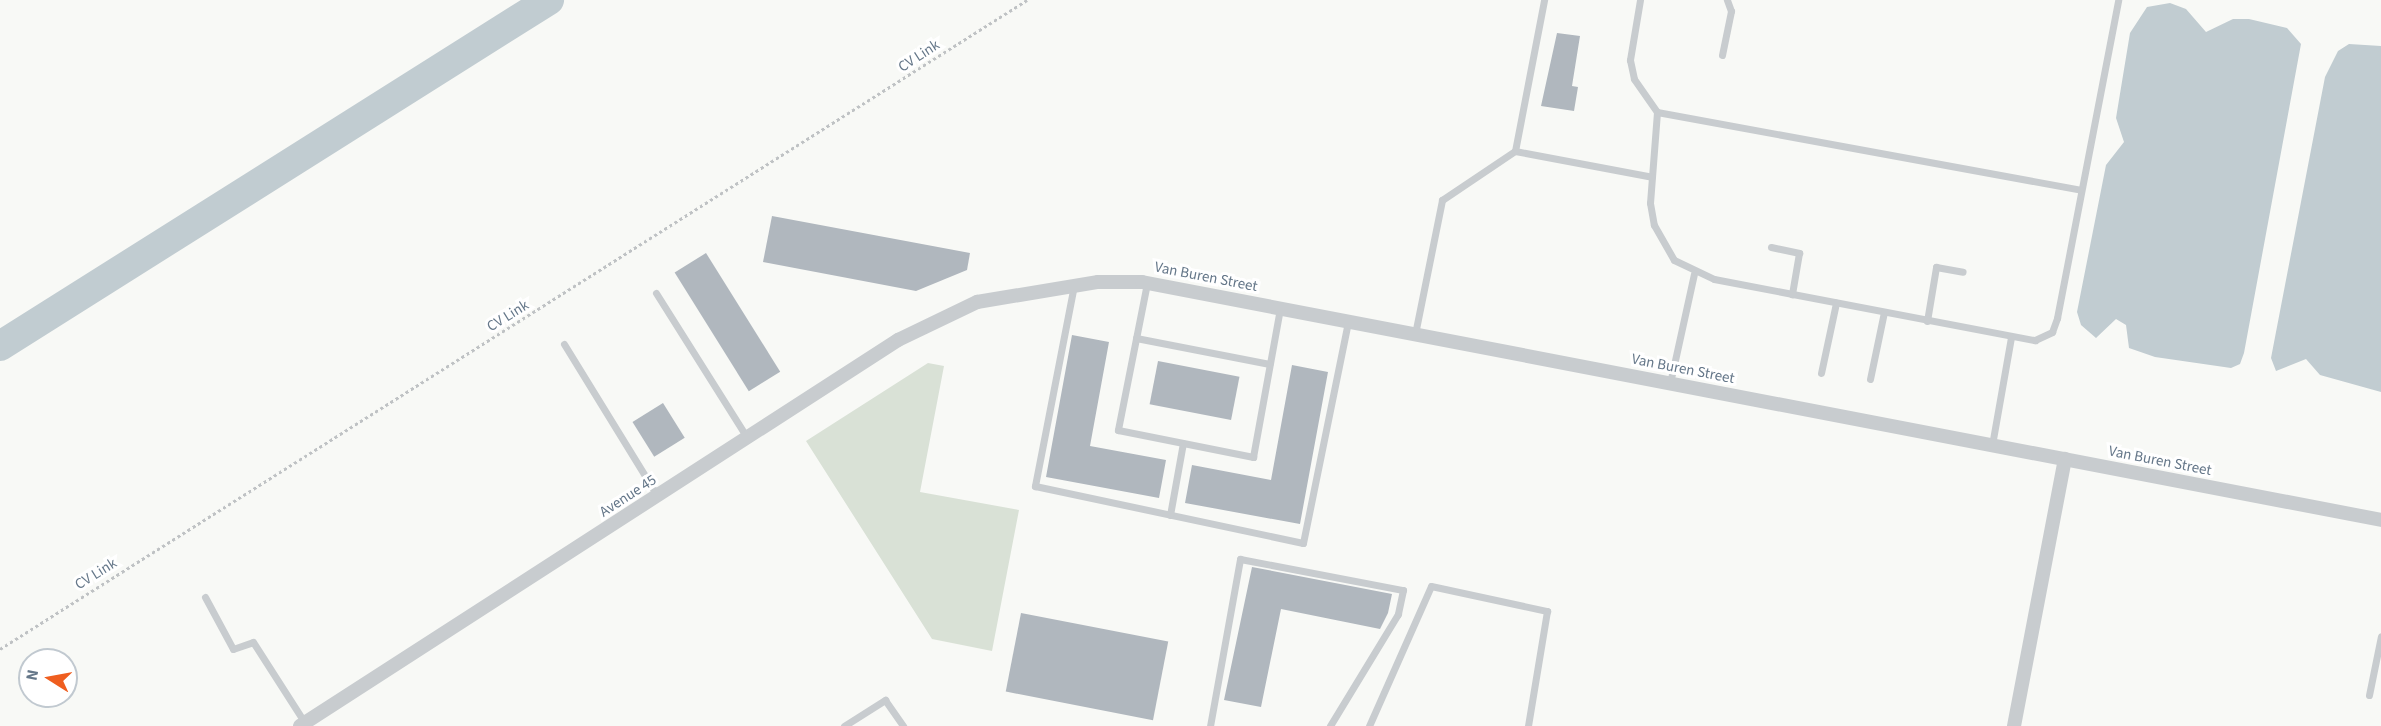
<!DOCTYPE html>
<style>
body{margin:0}
#map{position:relative;width:2381px;height:726px;overflow:hidden;background:#f8f9f6;font-family:"Source Sans 3",sans-serif}
div>[style]{position:absolute}
[style*='--x']{left:calc(var(--x)*1px);top:calc(var(--y)*1px);width:calc(var(--w)*1px);rotate:calc(var(--a)*1deg)}
.green>*{inset:0;background:#d9e1d6}
.water>*{inset:0;background:#c1ccd1}
.river>*{height:30px;margin:-15px;padding:0 15px;transform-origin:15px;border-radius:15px;background:#c1ccd1}
.building>*{inset:0;background:#b0b7be;transform-origin:0 0}
.path>*{height:3px;margin-top:-1.5px;transform-origin:0;background:repeating-linear-gradient(90deg,#bfc2c4 0 3px,transparent 0 6px)}
.lane>*{height:7px;margin:-3.5px;padding:0 3.5px;transform-origin:3.5px;border-radius:3.5px;background:#c8cccf}
.street>*{height:14px;margin:-7px;padding:0 7px;transform-origin:7px;border-radius:7px;background:#c8cccf}
span{translate:-50% -50%;white-space:nowrap;text-align:center;line-height:1.15;-webkit-text-stroke:6px #fff;paint-order:stroke}
.street-label{font-size:15px;color:#657789}
.north{position:absolute;left:18px;top:648px;width:60px;height:60px;box-sizing:border-box;background:#fff;border:2px solid #c1c9d0;border-radius:50%;rotate:281deg;font-size:16px;font-weight:700;line-height:24px;text-align:center;color:#657789}
.north::after{content:'';display:block;margin:auto;width:21px;height:27px;background:#ef5e1f;clip-path:polygon(50% 0,100% 100%,50% 72%,0 100%)}
</style>
<div id="map">
<div class="green">
<i style="clip-path:polygon(928px 363px,944px 366px,920px 492px,1019px 510px,992px 651px,932px 639px,806px 441px)"></i>
</div>
<div class="water">
<i style="clip-path:polygon(2170px 3px,2186px 9px,2206px 32px,2233px 19px,2249px 19px,2287px 28px,2301px 44px,2244px 353px,2240px 364px,2231px 368px,2155px 357px,2129px 348px,2126px 325px,2116px 319px,2096px 338px,2081px 325px,2077px 312px,2106px 165px,2124px 142px,2116px 118px,2130px 33px,2147px 7px)"></i>
<i style="clip-path:polygon(2349px 44px,2381px 46px,2381px 392px,2320px 375px,2306px 359px,2276px 371px,2271px 358px,2325px 77px,2338px 51px)"></i>
</div>
<div class="river">
<i style="--x:0;--y:346;--w:649;--a:-32.22"></i>
</div>
<div class="building">
<i style="clip-path:polygon(1557px 33px,1580px 36px,1572px 86px,1578px 87px,1574px 111px,1541px 106px)"></i>
<i style="clip-path:polygon(772px 216px,970px 253px,967px 270px,916px 291px,763px 262px)"></i>
<i style="left:706px;top:253px;width:140px;height:37px;rotate:58deg"></i>
<i style="clip-path:polygon(1072px 335px,1109px 342px,1090px 446px,1166px 460px,1159px 498px,1046px 477px)"></i>
<i style="left:1158px;top:361px;width:83px;height:44px;rotate:11deg"></i>
<i style="clip-path:polygon(1292px 365px,1328px 372px,1300px 524px,1185px 503px,1192px 465px,1271px 480px)"></i>
<i style="left:663px;top:403px;width:41px;height:36px;rotate:58deg"></i>
<i style="clip-path:polygon(1252px 567px,1392px 594px,1388px 613px,1380px 629px,1281px 609px,1261px 707px,1224px 700px)"></i>
<i style="left:1021px;top:613px;width:150px;height:80px;rotate:11deg"></i>
</div>
<div class="path">
<i style="--x:0;--y:649;--w:1215;--a:-32.29"></i>
</div>
<div class="lane">
<i style="--x:1640;--y:0;--w:61;--a:99.5"></i>
<i style="--x:1630;--y:60;--w:19;--a:78"></i>
<i style="--x:1634;--y:79;--w:40;--a:55.1"></i>
<i style="--x:1657;--y:112;--w:91;--a:94.4"></i>
<i style="--x:1650;--y:203;--w:22;--a:80"></i>
<i style="--x:1654;--y:225;--w:40;--a:60.3"></i>
<i style="--x:1674;--y:260;--w:44;--a:25.4"></i>
<i style="--x:1714;--y:279;--w:327;--a:10.8"></i>
<i style="--x:2035;--y:340;--w:19;--a:-25"></i>
<i style="--x:2052;--y:332;--w:15;--a:-70"></i>
<i style="--x:2057;--y:318;--w:324;--a:-79.1"></i>
<i style="--x:1722;--y:55;--w:45;--a:-78.4"></i>
<i style="--x:1731;--y:11;--w:12;--a:-110"></i>
<i style="--x:1657;--y:112;--w:430;--a:10.4"></i>
<i style="--x:1515;--y:151;--w:139;--a:10.7"></i>
<i style="--x:1771;--y:247;--w:29;--a:12"></i>
<i style="--x:1799;--y:253;--w:42;--a:99.7"></i>
<i style="--x:1147;--y:283;--w:150;--a:101.2"></i>
<i style="--x:1118;--y:430;--w:138;--a:11.3"></i>
<i style="--x:1253;--y:457;--w:151;--a:-79.7"></i>
<i style="--x:1074;--y:285;--w:205;--a:101"></i>
<i style="--x:1035;--y:486;--w:274;--a:12"></i>
<i style="--x:1303;--y:543;--w:227;--a:-78.5"></i>
<i style="--x:656;--y:293;--w:173;--a:57.8"></i>
<i style="--x:1927;--y:321;--w:55;--a:-80.5"></i>
<i style="--x:1936;--y:267;--w:27;--a:10"></i>
<i style="--x:1415;--y:334;--w:137;--a:-78.6"></i>
<i style="--x:1442;--y:200;--w:88;--a:-33.9"></i>
<i style="--x:1515;--y:151;--w:154;--a:-79.1"></i>
<i style="--x:1136;--y:338;--w:136;--a:11"></i>
<i style="--x:564;--y:344;--w:180;--a:58.4"></i>
<i style="--x:1821;--y:373;--w:72;--a:-77.9"></i>
<i style="--x:1870;--y:379;--w:68;--a:-78.2"></i>
<i style="--x:1670;--y:383;--w:112;--a:-77.6"></i>
<i style="--x:1992;--y:445;--w:110;--a:-80"></i>
<i style="--x:1170;--y:515;--w:73;--a:-79.8"></i>
<i style="--x:205;--y:597;--w:59;--a:61.7"></i>
<i style="--x:233;--y:649;--w:21;--a:-19"></i>
<i style="--x:253;--y:642;--w:96;--a:57.3"></i>
<i style="--x:2369;--y:695;--w:60;--a:-78.5"></i>
<i style="--x:844;--y:726;--w:49;--a:-32.4"></i>
<i style="--x:885;--y:700;--w:32;--a:55"></i>
<i style="--x:1210;--y:726;--w:170;--a:-79.8"></i>
<i style="--x:1240;--y:559;--w:166;--a:10.8"></i>
<i style="--x:1403;--y:590;--w:25;--a:102"></i>
<i style="--x:1398;--y:614;--w:131;--a:121.3"></i>
<i style="--x:1369;--y:726;--w:153;--a:-66.1"></i>
<i style="--x:1431;--y:586;--w:119;--a:12.2"></i>
<i style="--x:1547;--y:611;--w:117;--a:99.4"></i>
</div>
<div class="street">
<i style="--x:300;--y:726;--w:712;--a:-32.84"></i>
<i style="--x:898;--y:340;--w:88;--a:-25.7"></i>
<i style="--x:977;--y:302;--w:123;--a:-9.4"></i>
<i style="--x:1098;--y:282;--w:44;--a:0"></i>
<i style="--x:1142;--y:282;--w:1262;--a:10.87"></i>
<i style="--x:2014;--y:726;--w:272;--a:-79.2"></i>
</div>
<div class="street-label">
<span style="left:919px;top:56px;rotate:-33deg">CV Link</span>
<span style="left:1206px;top:277px;rotate:11deg">Van Buren Street</span>
<span style="left:508px;top:316px;rotate:-32deg">CV Link</span>
<span style="left:1683px;top:369px;rotate:11deg">Van Buren Street</span>
<span style="left:2160px;top:461px;rotate:11deg">Van Buren Street</span>
<span style="left:628px;top:496px;rotate:-33deg">Avenue 45</span>
<span style="left:96px;top:574px;rotate:-32deg">CV Link</span>
</div>
<div class="north">N</div>
</div>
